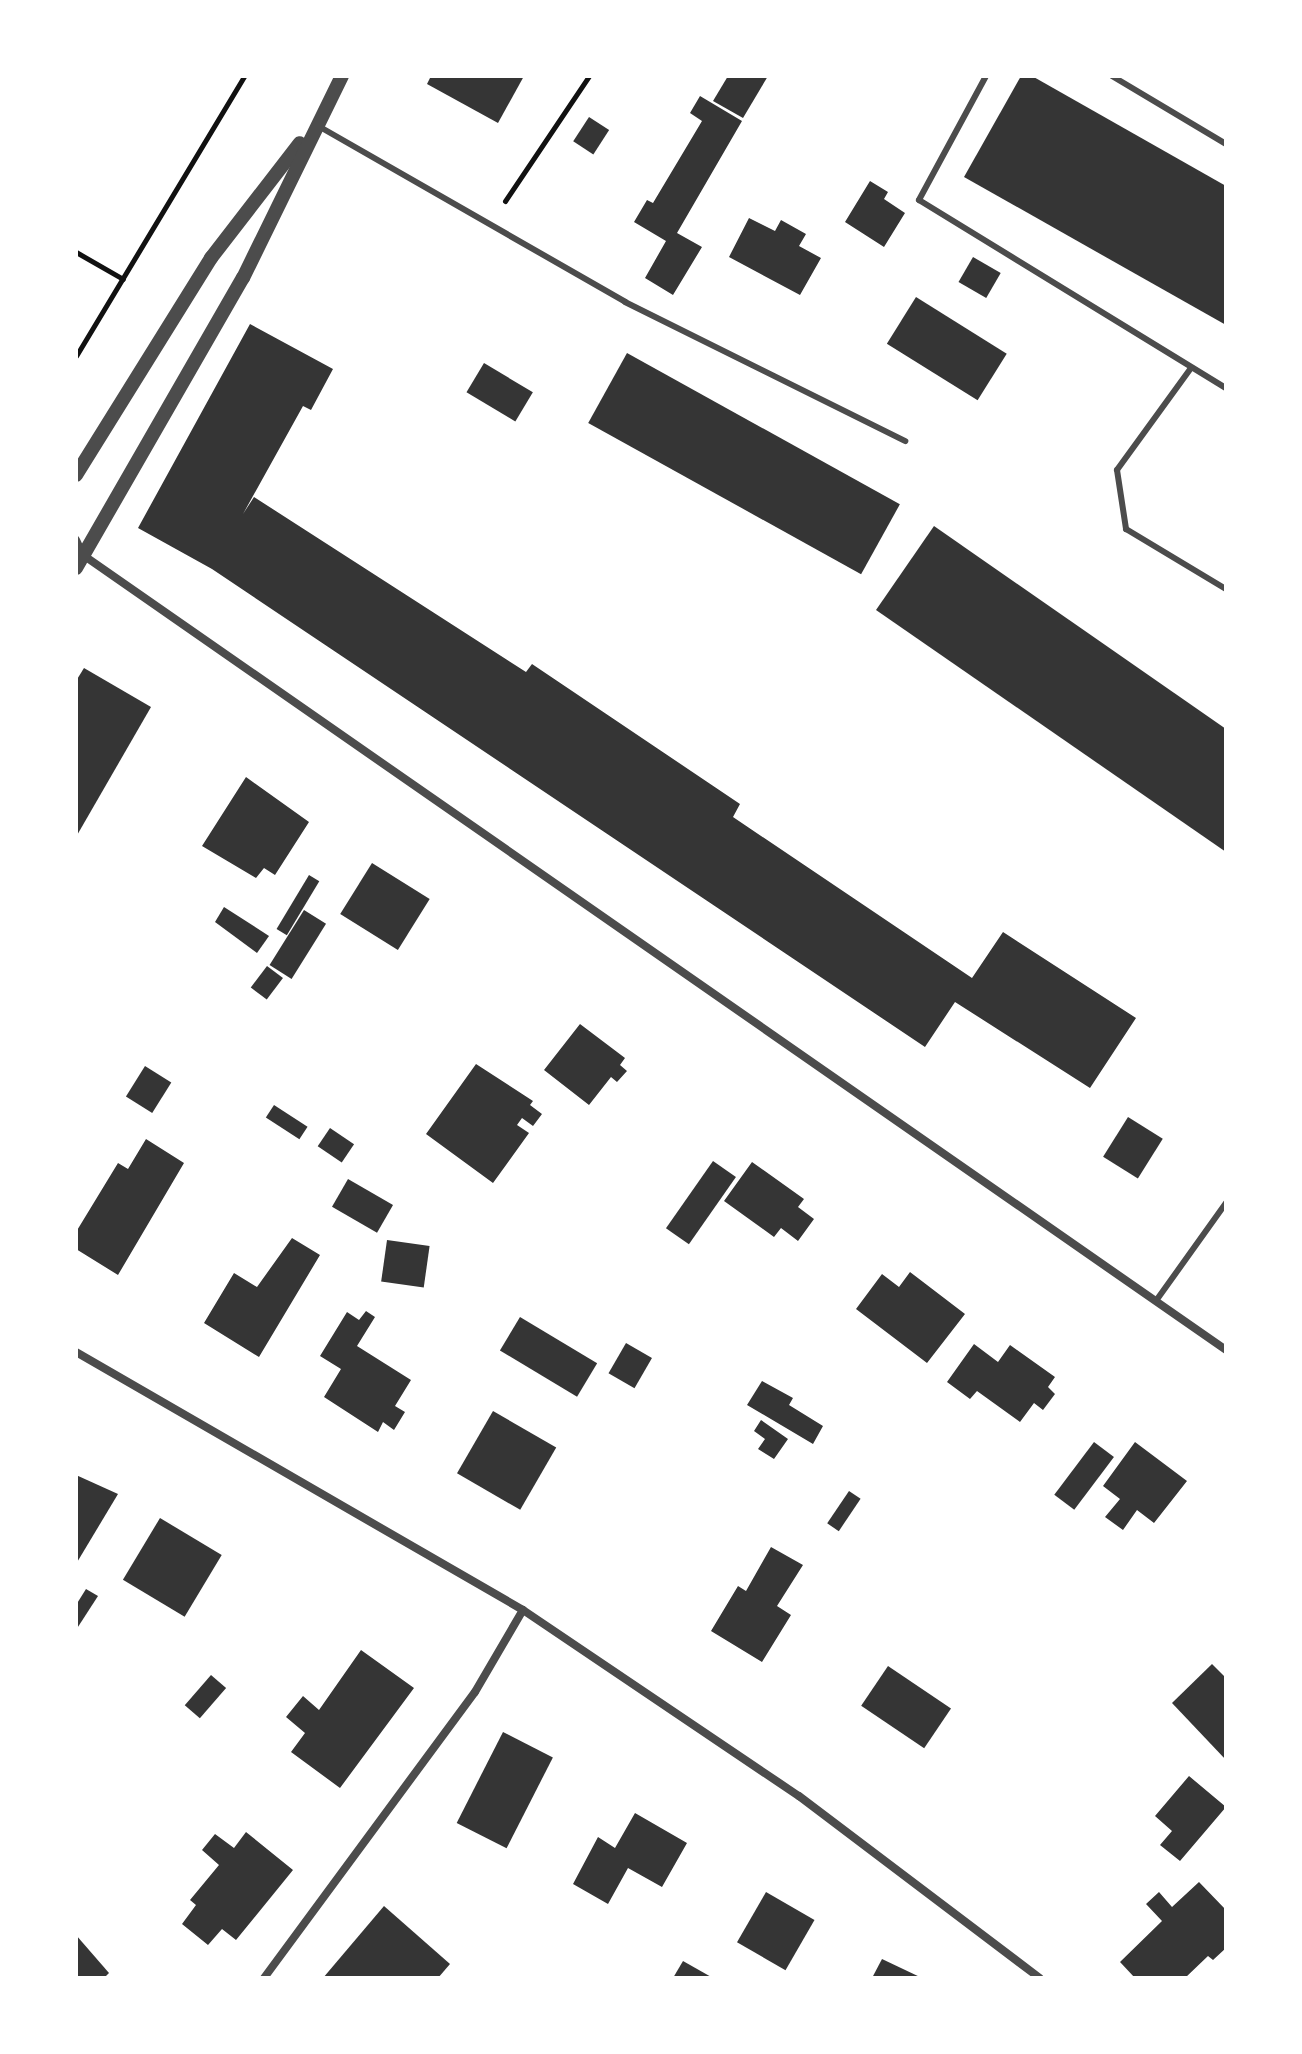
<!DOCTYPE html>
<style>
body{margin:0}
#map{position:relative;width:1302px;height:2054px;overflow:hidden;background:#fff;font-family:"DejaVu Sans",sans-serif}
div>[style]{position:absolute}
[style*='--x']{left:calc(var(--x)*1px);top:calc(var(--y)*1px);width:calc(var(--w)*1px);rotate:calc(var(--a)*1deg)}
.building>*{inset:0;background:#353535;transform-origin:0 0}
.path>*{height:5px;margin:-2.5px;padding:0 2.5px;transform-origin:2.5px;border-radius:2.5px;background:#111}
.service>*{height:6px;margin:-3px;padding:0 3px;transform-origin:3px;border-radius:3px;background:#4c4c4c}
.minor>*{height:8px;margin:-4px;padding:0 4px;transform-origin:4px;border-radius:4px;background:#4c4c4c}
.tertiary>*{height:14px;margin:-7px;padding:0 7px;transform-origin:7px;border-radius:7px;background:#4c4c4c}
span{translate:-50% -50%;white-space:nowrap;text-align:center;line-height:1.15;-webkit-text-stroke:8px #fff;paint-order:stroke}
.frame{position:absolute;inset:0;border:78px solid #fff;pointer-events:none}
</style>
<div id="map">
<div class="building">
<i style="clip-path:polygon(431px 76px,524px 76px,498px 123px,427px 84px)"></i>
<i style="clip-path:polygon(728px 76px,768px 76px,743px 118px,713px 101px)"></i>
<i style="clip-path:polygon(1021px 76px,1032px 76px,1226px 186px,1226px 325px,964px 177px)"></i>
<i style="clip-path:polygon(700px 96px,742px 121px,677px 233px,702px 247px,673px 295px,645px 278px,666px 241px,634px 222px,647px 200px,653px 203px,702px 121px,690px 113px)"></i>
<i style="left:589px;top:117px;width:24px;height:29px;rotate:33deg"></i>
<i style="clip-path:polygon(870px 181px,888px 192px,884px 199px,905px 213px,884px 247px,845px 222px)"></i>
<i style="clip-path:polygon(749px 218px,775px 231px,781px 220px,806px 234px,799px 246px,821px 258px,800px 295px,729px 257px)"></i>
<i style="left:973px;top:257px;width:32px;height:29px;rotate:30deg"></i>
<i style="left:916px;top:297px;width:107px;height:55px;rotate:32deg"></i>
<i style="clip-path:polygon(250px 324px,333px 369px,311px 410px,303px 406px,243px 514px,254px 497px,526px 672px,532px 664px,740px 804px,733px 817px,972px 978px,1003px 932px,1136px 1018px,1090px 1088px,955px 1002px,925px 1047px,212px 569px,138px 528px)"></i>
<i style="left:627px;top:353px;width:312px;height:80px;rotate:29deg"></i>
<i style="left:484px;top:363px;width:57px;height:34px;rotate:31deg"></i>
<i style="clip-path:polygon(934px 526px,1226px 729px,1226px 852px,876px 610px)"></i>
<i style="clip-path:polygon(84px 668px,151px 707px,76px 837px,76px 681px)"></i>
<i style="clip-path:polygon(246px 777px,309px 822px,275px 875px,264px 868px,256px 878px,202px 846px)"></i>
<i style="left:372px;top:863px;width:68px;height:60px;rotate:32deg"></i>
<i style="left:309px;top:875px;width:12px;height:63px;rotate:31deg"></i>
<i style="clip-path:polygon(224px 907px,269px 936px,257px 953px,215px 922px)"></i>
<i style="left:304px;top:910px;width:26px;height:65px;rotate:32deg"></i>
<i style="left:267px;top:966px;width:20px;height:27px;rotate:37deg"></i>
<i style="clip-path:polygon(580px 1024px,625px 1058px,620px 1065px,627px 1071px,617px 1082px,611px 1077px,589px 1105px,544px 1070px)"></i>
<i style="clip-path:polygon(476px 1064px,533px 1101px,530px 1105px,542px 1114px,533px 1126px,522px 1118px,517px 1125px,529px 1133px,493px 1183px,426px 1134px)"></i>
<i style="left:145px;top:1066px;width:31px;height:36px;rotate:32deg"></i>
<i style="left:274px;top:1105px;width:40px;height:15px;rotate:33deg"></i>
<i style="left:1128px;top:1117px;width:41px;height:47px;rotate:32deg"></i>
<i style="left:330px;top:1128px;width:29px;height:22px;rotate:34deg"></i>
<i style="clip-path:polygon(146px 1139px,184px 1163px,118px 1275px,76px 1249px,76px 1232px,118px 1163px,128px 1169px)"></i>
<i style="left:713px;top:1161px;width:28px;height:82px;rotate:35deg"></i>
<i style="clip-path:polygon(752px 1162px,804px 1199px,798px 1207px,814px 1219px,798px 1241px,781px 1228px,774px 1237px,724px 1201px)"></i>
<i style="left:348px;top:1179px;width:52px;height:32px;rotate:30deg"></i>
<i style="clip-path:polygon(292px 1238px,320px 1255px,259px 1357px,204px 1323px,234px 1273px,257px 1287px)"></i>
<i style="left:387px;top:1240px;width:43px;height:42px;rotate:8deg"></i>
<i style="clip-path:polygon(910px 1272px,965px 1314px,927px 1363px,856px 1309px,882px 1274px,899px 1287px)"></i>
<i style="clip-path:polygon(366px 1311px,375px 1317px,357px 1346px,411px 1380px,395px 1406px,405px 1412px,394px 1430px,383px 1422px,378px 1432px,324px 1397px,341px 1369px,320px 1356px,347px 1312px,359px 1320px)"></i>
<i style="left:520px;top:1317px;width:90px;height:39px;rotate:31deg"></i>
<i style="left:626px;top:1343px;width:30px;height:35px;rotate:30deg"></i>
<i style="clip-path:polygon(974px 1344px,998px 1362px,1010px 1345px,1055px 1377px,1048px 1387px,1055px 1394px,1043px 1410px,1034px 1403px,1020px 1422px,977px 1391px,970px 1399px,947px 1382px)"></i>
<i style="clip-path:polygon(762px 1381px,793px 1398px,789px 1405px,823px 1426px,813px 1444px,747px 1405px)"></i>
<i style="left:493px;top:1411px;width:73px;height:72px;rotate:30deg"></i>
<i style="clip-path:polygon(761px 1420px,788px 1439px,774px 1459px,758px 1449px,765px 1439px,754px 1431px)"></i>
<i style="left:1094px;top:1442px;width:25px;height:66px;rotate:37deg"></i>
<i style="clip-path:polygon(1135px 1442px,1187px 1481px,1154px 1523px,1137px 1510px,1123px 1530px,1105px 1517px,1120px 1499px,1103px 1486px)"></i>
<i style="clip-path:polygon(76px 1475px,118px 1494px,76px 1564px)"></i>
<i style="left:849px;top:1491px;width:14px;height:39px;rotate:34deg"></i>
<i style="left:160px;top:1518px;width:72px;height:72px;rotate:31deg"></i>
<i style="clip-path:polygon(771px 1547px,803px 1565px,777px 1606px,791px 1615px,762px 1662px,711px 1631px,738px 1586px,746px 1591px)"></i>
<i style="clip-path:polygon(86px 1589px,98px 1596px,76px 1630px,76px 1605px)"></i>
<i style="clip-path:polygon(361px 1650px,414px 1688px,340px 1788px,291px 1752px,305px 1733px,286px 1717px,303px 1696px,319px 1710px)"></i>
<i style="clip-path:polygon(1212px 1664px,1226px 1678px,1226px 1760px,1172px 1703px)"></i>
<i style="left:888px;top:1666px;width:76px;height:48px;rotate:34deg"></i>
<i style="left:211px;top:1675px;width:20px;height:40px;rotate:41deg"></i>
<i style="left:503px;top:1732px;width:56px;height:102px;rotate:27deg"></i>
<i style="clip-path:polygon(1189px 1776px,1226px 1807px,1180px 1861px,1160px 1845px,1172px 1831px,1155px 1816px)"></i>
<i style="clip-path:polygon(635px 1813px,687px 1843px,662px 1887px,628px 1868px,608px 1904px,573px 1884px,598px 1837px,615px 1848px)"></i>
<i style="clip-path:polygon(246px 1832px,293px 1870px,236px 1940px,222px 1929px,208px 1945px,182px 1924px,196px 1905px,190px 1900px,219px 1865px,202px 1850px,215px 1834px,234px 1848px)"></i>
<i style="clip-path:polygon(1199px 1882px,1226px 1910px,1226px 1948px,1213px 1960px,1208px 1956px,1185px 1978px,1135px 1978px,1120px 1962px,1162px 1921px,1146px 1904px,1159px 1892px,1172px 1907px)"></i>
<i style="left:766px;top:1892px;width:56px;height:58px;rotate:30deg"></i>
<i style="clip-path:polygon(384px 1906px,450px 1964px,438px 1978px,323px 1978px)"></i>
<i style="clip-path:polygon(76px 1935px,109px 1973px,104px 1978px,76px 1978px)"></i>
<i style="clip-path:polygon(882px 1959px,922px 1978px,872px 1978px)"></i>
<i style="clip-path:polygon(683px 1961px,713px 1978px,673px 1978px)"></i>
</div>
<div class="path">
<i style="--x:505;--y:201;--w:151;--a:-56.1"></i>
<i style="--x:76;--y:252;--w:54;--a:29.9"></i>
<i style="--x:76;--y:356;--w:327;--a:-59"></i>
</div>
<div class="service">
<i style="--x:986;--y:76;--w:141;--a:118.4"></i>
<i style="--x:919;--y:200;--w:360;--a:31.5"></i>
<i style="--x:1112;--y:76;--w:133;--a:30.8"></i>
<i style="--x:320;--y:127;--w:352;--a:29.8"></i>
<i style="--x:625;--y:302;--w:313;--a:26.4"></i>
<i style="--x:1191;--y:368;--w:126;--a:126"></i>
<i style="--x:1117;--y:470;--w:60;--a:81.3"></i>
<i style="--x:1126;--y:529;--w:117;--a:31"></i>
<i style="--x:1158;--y:1298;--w:117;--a:-54.4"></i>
</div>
<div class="minor">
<i style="--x:76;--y:540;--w:17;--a:65"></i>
<i style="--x:83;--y:555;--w:1392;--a:34.82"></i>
<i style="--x:76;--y:1352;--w:516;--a:29.99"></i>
<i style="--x:523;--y:1610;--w:333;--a:34"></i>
<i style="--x:799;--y:1796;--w:302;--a:37.1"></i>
<i style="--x:264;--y:1978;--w:355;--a:-53.6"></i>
<i style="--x:475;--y:1692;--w:95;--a:-59.7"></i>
</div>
<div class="tertiary">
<i style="--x:76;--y:475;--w:256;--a:-58.1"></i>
<i style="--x:211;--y:258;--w:145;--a:-52.3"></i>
<i style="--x:76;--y:568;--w:335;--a:-60.1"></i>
<i style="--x:243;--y:278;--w:225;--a:-63.9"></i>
</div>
<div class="frame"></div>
</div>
